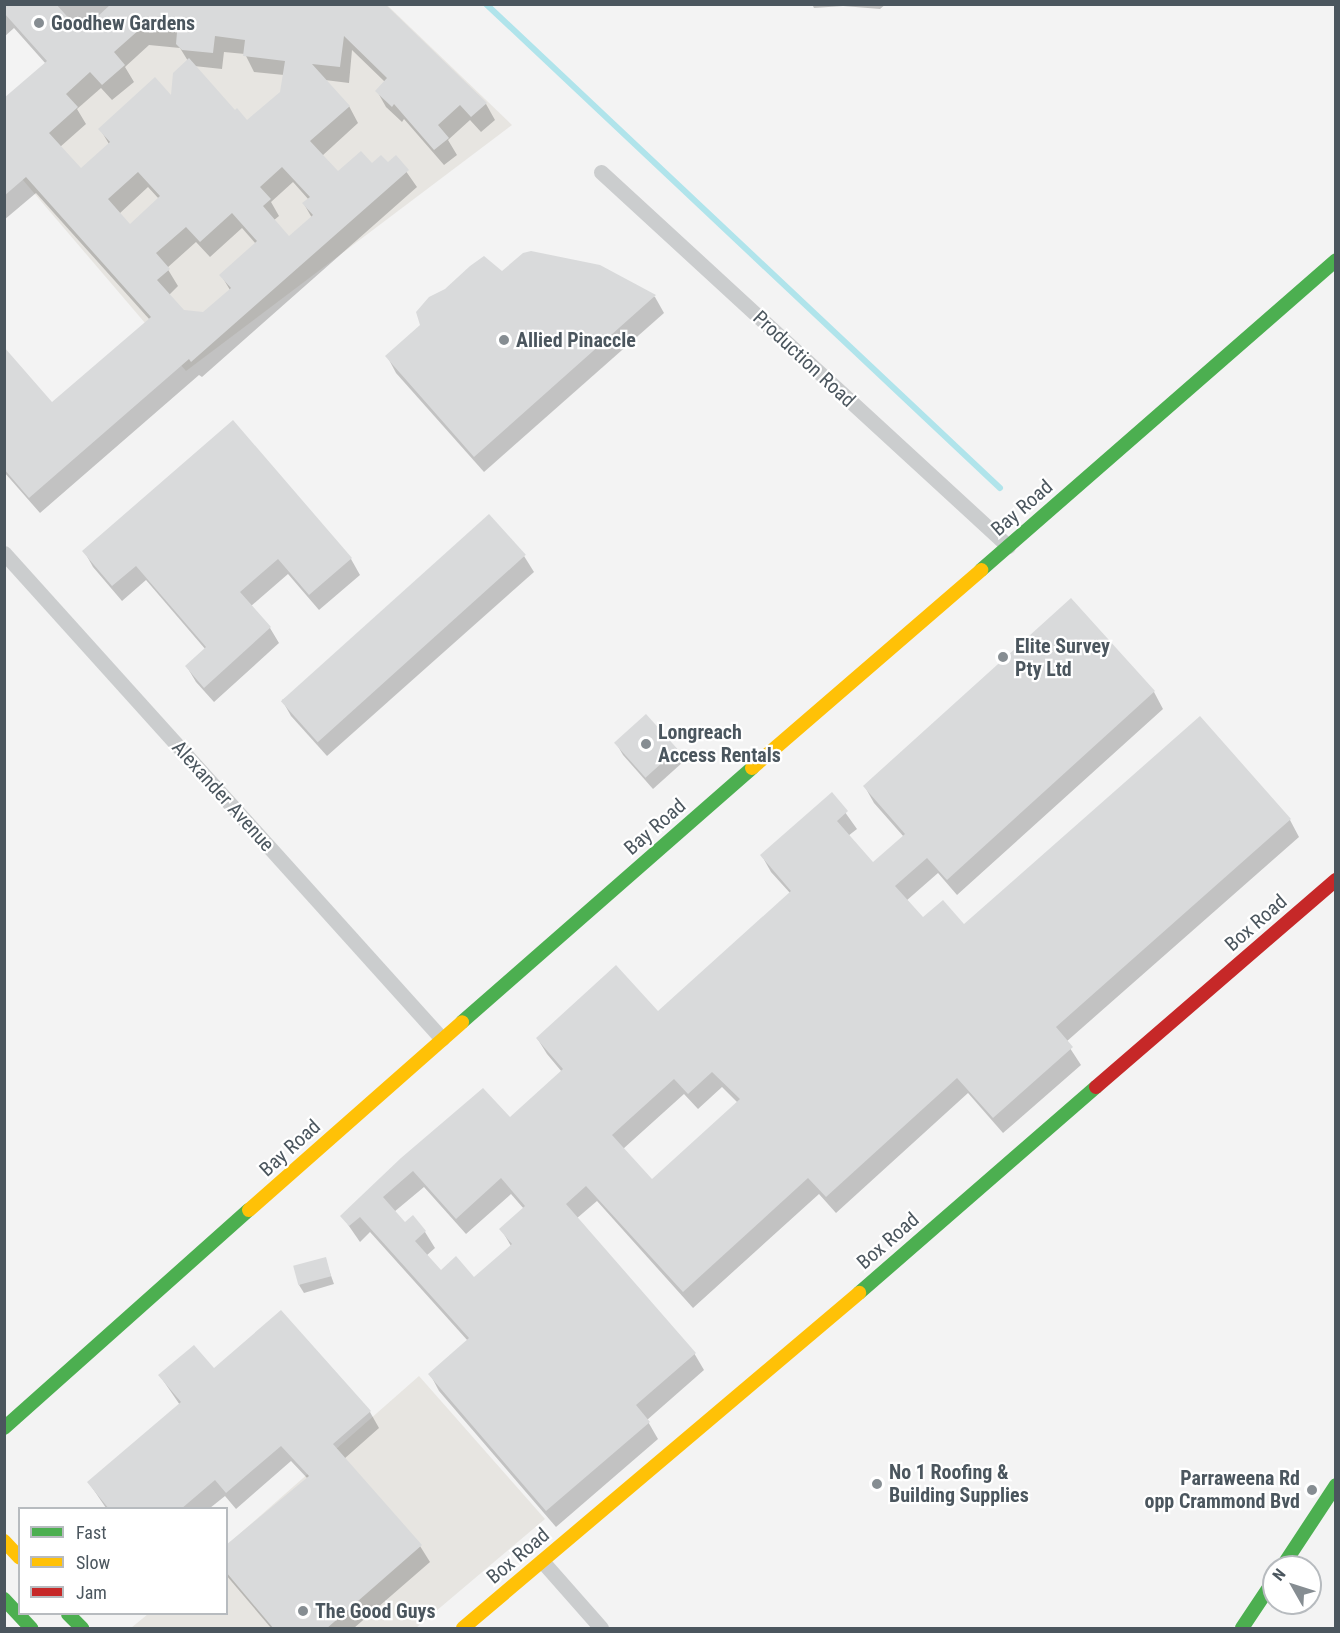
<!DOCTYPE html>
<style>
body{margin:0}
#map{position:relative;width:1340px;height:1633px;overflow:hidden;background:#f3f3f3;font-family:"Roboto Condensed",sans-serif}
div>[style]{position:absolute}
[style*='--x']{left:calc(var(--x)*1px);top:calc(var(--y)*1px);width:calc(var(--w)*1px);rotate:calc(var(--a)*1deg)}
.commercial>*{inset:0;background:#e7e5e1}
.shadow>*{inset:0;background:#0003}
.stream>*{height:6px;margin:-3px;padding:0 3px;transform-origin:3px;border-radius:3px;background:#b0e4eb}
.building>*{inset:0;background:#d9dadb;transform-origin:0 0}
.street>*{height:15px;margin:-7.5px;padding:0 7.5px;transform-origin:7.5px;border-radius:7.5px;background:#cbcdce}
.fast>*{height:14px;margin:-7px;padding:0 7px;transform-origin:7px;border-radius:7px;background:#4caf50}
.slow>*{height:14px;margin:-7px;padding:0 7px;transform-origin:7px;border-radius:7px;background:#ffc107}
.jam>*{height:14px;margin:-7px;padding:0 7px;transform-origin:7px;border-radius:7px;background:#c62828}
.dots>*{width:16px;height:16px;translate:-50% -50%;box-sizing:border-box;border:3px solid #fff;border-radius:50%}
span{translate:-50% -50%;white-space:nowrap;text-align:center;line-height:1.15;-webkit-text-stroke:4.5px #fff;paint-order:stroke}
.poi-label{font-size:20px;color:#4b565e;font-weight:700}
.left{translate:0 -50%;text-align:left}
.right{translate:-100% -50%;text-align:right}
.street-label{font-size:20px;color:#4b565e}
.frame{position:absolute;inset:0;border:6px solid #4b565e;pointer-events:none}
.legend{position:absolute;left:18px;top:1507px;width:210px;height:108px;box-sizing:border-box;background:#fff;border:2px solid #b7bbbf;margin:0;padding:8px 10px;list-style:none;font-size:18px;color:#4b565e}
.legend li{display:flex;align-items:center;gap:12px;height:30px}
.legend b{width:30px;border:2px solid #b7bbbf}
.north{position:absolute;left:1262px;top:1555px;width:60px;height:60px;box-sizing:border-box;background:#fff;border:2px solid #b7bbbf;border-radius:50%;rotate:309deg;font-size:16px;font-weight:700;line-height:24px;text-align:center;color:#4b565e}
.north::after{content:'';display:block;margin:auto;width:21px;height:27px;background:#868d92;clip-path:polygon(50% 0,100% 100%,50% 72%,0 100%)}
</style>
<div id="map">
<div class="commercial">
<i style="clip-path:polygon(386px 4px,512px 125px,186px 371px,5px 159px,124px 5px)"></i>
<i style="clip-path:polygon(419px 1376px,545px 1519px,416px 1628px,131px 1628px,148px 1614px,226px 1614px,227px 1545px)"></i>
</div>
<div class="shadow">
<i style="clip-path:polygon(evenodd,4px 4px,383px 4px,486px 104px,495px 120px,481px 132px,470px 120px,448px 140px,457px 155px,444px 165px,404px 119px,402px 122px,386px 107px,377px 91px,385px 82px,352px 50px,349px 83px,325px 80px,349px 106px,358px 123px,322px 156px,338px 173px,388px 164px,396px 157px,417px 187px,202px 377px,199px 375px,40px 513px,4px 472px,4px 349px,52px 405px,150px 320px,36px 193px,4px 220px,4px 100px,46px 64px,14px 28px,4px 37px,4px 4px,149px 45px,180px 48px,188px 61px,172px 98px,100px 129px,109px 144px,81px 170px,60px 147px,86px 124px,77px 109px,101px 88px,112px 100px,134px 82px,125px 67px,149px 45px,4px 4px,224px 52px,245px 54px,254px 72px,284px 75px,282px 93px,247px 122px,235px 112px,194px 66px,222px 69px,224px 52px,4px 4px,293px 182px,309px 200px,304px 204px,312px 218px,289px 239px,273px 221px,279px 216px,271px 202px,293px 182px,4px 4px,148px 187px,159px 199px,130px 227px,119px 214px,148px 187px,4px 4px,242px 228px,256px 244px,221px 275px,230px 290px,204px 313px,184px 311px,169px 295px,178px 286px,167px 268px,196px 242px,210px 257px,242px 228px)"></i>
<i style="clip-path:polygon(812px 4px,886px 4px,880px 9px,843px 6px,814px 8px)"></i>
<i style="clip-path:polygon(599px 266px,655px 297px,664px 313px,484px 472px,396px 373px,387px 356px)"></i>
<i style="clip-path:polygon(84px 551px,351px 559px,360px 575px,319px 610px,288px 574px,251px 606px,270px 628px,279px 643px,214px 702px,196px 682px,187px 667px,206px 650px,146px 580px,122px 601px,93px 567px)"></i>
<i style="clip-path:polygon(524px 556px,534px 572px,327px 756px,291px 716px,282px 700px)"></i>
<i style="clip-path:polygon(evenodd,1071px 600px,1154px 692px,1163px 709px,957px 895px,938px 873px,906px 901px,923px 919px,964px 926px,1199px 718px,1290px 820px,1299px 837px,1066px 1042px,1081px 1065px,1003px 1133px,968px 1093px,836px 1213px,819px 1194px,693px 1308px,597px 1201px,576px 1219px,694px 1353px,704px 1370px,647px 1420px,658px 1439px,556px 1527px,439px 1391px,430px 1374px,468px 1341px,370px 1232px,360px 1242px,342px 1216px,402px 1159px,510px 1120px,562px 1072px,547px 1054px,537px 1038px,658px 1014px,790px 893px,771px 872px,762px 856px,832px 794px,857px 829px,848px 836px,873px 864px,904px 837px,874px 803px,865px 787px,1071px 600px,722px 1087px,738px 1103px,652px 1181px,623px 1149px,684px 1094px,698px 1109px,722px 1087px,1071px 600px,424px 1187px,466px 1234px,511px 1194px,524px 1209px,501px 1229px,511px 1246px,474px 1279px,440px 1272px,426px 1256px,435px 1248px,425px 1232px,405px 1224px,394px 1212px,424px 1187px)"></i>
<i style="clip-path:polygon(616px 743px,676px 750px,683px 762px,653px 789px,623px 755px)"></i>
<i style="clip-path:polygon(325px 1259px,334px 1284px,304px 1293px,299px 1285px)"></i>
<i style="clip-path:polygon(214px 1370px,370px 1412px,379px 1428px,344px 1459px,420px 1546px,430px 1562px,354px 1628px,271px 1628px,226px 1575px,226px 1547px,308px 1479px,291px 1461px,236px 1509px,225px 1496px,210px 1508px,106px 1508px,89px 1483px,180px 1405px,160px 1376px)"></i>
</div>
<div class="stream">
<i style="--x:486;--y:4;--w:706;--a:43.28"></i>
</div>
<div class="building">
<i style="clip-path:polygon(evenodd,4px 4px,56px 4px,81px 32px,111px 4px,385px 4px,487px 103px,471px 117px,460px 105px,438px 125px,449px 138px,434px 150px,394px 104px,392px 107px,375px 91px,387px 78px,344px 36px,340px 67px,312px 64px,350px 106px,310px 141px,338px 171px,361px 151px,372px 163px,381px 155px,388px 162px,396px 155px,409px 170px,191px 362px,189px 359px,29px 498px,4px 469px,4px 347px,52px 402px,151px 317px,26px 177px,4px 196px,4px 98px,47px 61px,4px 13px,4px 4px,140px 29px,177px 32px,176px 44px,182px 50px,213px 53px,215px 36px,245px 40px,243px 56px,285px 61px,280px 92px,247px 120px,237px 108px,235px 110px,189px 58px,173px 73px,171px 95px,155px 77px,98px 129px,110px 142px,81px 168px,49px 133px,78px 107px,66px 94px,90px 72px,102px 85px,125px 65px,114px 52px,140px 29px,4px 4px,282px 167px,310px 197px,302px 203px,313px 215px,289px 236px,263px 206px,271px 199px,260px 187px,282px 167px,4px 4px,138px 172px,160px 196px,130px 224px,108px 199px,138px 172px,4px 4px,232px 213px,257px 241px,219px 275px,231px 288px,203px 312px,184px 310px,157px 280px,170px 269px,156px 253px,186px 227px,200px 242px,232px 213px)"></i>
<i style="clip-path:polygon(531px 251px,600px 265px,656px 295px,474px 457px,385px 356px,420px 325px,416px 312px,429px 297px,445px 289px,470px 266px,484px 256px,502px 271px,523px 253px)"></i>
<i style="clip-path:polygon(233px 420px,352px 558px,309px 595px,278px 559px,240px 592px,271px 627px,204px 688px,185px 666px,206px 647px,136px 566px,112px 586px,82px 551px)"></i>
<i style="left:489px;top:514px;width:55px;height:280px;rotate:48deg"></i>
<i style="clip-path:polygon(evenodd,1071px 598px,1155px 691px,947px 880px,927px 858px,895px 886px,923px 917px,943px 900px,964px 924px,1200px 716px,1291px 819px,1056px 1027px,1073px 1047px,993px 1118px,957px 1078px,826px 1197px,808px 1178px,683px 1292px,586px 1186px,566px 1204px,696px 1353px,636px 1405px,650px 1422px,546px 1511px,428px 1374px,469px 1338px,360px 1217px,349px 1226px,340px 1216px,401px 1158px,483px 1088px,510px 1117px,563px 1069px,536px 1038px,616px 965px,658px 1011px,791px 891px,760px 855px,832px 792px,848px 811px,837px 821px,873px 862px,905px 834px,863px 786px,1071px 598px,712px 1072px,740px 1099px,652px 1179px,612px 1135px,674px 1079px,688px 1094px,712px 1072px,1071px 598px,413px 1171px,456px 1219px,501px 1178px,525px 1206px,499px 1229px,512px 1244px,474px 1277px,456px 1256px,441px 1270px,415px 1241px,426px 1231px,413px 1215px,405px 1222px,383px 1197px,413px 1171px)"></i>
<i style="left:646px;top:714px;width:47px;height:43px;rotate:48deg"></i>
<i style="left:326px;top:1257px;width:20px;height:34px;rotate:75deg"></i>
<i style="clip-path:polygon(281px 1310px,371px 1411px,333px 1444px,422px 1545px,326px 1629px,274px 1629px,226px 1572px,226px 1545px,309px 1476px,281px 1446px,226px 1493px,215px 1480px,181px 1509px,109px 1509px,87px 1482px,181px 1402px,158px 1375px,194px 1345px,214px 1368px)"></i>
</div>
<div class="street">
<i style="--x:601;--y:172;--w:553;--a:42.58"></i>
<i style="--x:4;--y:553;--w:654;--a:47.97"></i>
<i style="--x:542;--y:1561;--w:89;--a:48.6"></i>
</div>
<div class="fast">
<i style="--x:981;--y:570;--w:471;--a:-41.1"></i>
<i style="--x:462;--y:1022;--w:386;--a:-41.2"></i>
<i style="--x:859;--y:1293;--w:314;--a:-41"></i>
<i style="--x:4;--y:1428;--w:328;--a:-41.7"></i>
<i style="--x:1282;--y:1567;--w:98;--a:-56.6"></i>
<i style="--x:4;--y:1599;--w:40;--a:47"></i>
<i style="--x:68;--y:1614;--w:20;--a:45"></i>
<i style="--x:1242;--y:1628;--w:58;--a:-56.3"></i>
</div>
<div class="slow">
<i style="--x:752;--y:768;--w:303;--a:-40.8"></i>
<i style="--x:249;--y:1210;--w:284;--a:-41.4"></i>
<i style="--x:4;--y:1541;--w:23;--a:47"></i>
<i style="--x:463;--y:1628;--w:519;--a:-40.23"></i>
</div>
<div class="jam">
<i style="--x:1096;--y:1087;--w:317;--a:-40.8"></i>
</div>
<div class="dots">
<i style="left:39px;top:23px;background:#868d92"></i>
<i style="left:504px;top:340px;background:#868d92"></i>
<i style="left:1003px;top:657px;background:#868d92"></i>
<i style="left:646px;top:744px;background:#868d92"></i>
<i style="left:877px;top:1484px;background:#868d92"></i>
<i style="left:1312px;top:1490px;background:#868d92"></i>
<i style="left:303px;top:1611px;background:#868d92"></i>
</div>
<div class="poi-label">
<span class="left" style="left:51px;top:23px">Goodhew Gardens</span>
<span class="left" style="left:516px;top:340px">Allied Pinaccle</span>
<span class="left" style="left:1015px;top:658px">Elite Survey<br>Pty Ltd</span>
<span class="left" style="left:658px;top:744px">Longreach<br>Access Rentals</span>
<span class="left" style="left:889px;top:1484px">No 1 Roofing &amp;<br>Building Supplies</span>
<span class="right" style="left:1300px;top:1490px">Parraweena Rd<br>opp Crammond Bvd</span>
<span class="left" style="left:315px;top:1611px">The Good Guys</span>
</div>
<div class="street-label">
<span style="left:804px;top:359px;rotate:43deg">Production Road</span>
<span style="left:1022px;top:508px;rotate:-41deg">Bay Road</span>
<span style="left:223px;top:796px;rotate:48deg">Alexander Avenue</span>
<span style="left:655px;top:827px;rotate:-41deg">Bay Road</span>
<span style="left:1256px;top:923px;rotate:-41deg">Box Road</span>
<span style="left:290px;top:1148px;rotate:-42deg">Bay Road</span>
<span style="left:888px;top:1241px;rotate:-41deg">Box Road</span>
<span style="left:518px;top:1556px;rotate:-40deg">Box Road</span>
</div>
<div class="frame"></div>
<ul class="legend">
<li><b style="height:8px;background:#4caf50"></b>Fast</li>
<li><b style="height:8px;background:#ffc107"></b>Slow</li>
<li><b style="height:8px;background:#c62828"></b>Jam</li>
</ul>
<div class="north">N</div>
</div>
